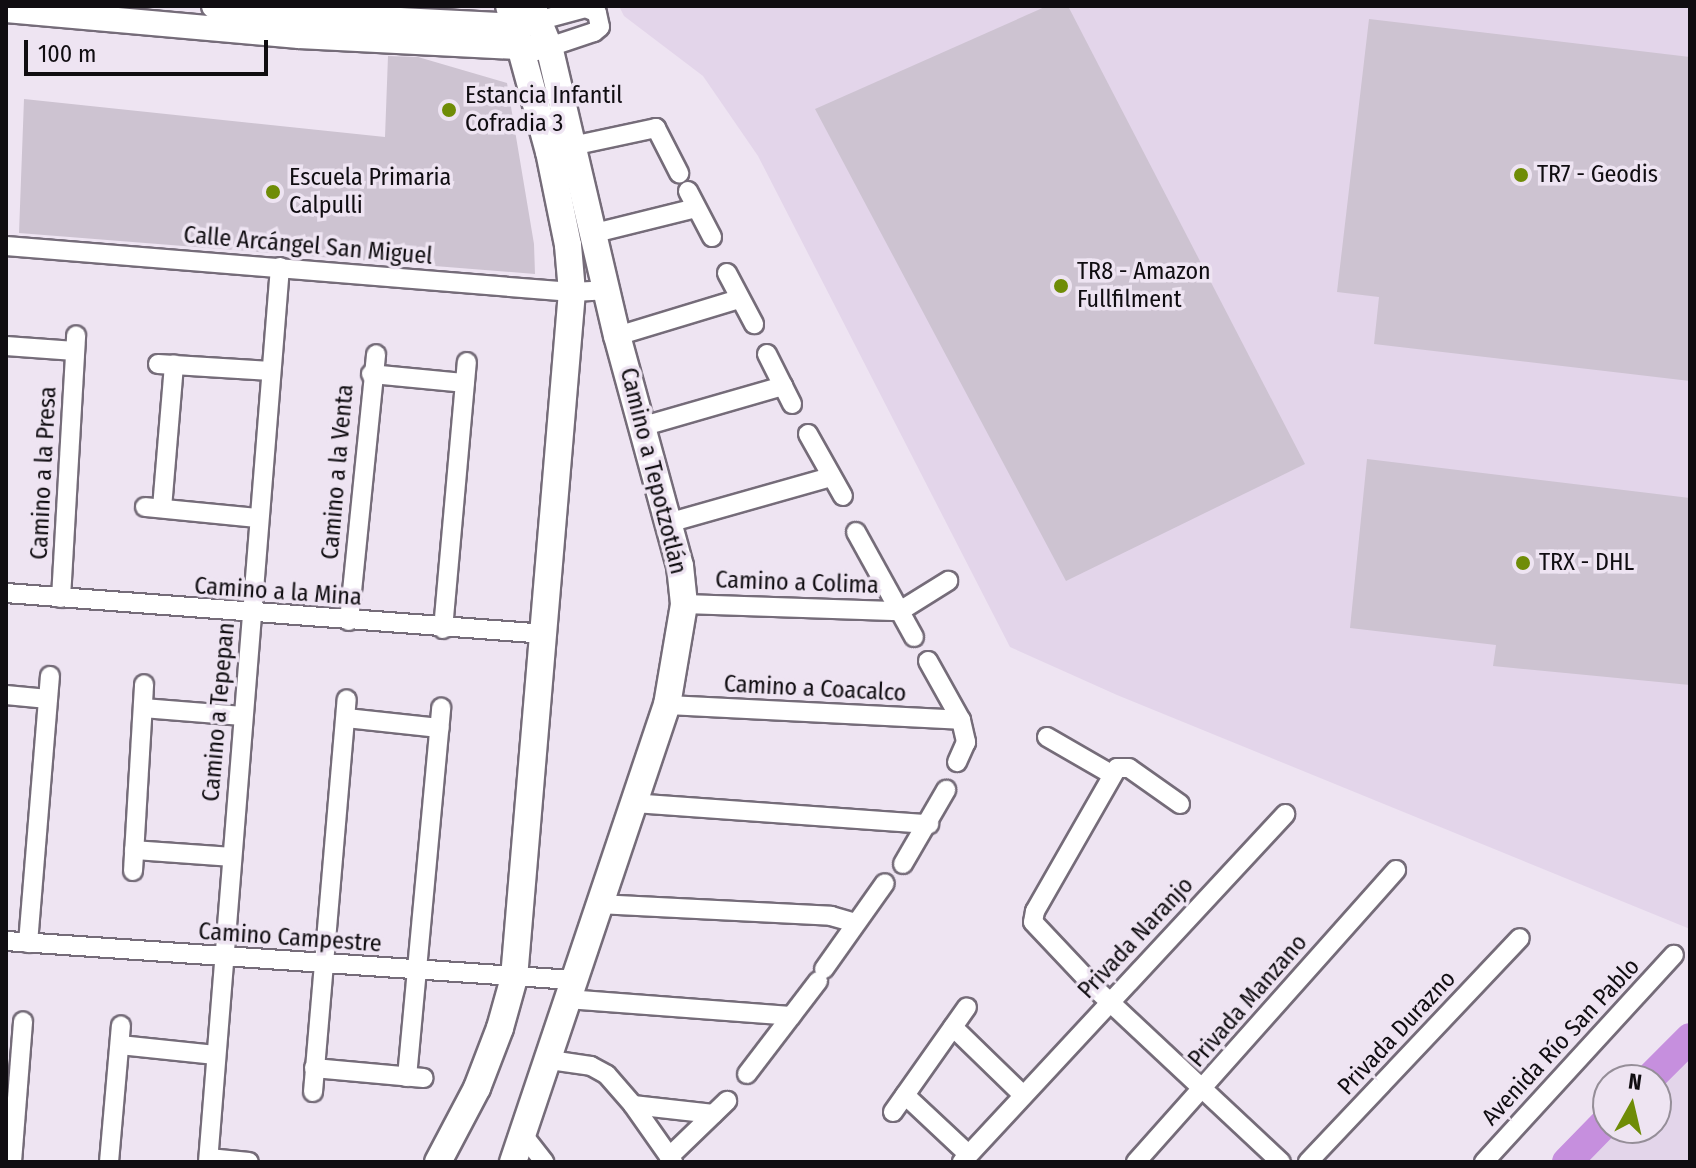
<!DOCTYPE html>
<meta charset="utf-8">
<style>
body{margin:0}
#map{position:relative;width:1696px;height:1168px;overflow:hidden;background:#eee4f2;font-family:"Fira Sans Condensed",sans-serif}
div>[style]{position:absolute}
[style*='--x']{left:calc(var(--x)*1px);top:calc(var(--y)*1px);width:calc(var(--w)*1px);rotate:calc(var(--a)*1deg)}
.built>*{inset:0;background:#e3d5ea}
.river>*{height:30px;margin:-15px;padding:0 15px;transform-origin:15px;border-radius:15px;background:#c68fde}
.building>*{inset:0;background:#cdc3d1}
.roads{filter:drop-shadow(2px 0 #756c79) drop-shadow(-2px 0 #756c79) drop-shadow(0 2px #756c79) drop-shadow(0 -2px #756c79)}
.minor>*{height:18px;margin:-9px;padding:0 9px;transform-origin:9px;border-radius:9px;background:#fff}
.tertiary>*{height:24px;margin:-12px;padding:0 12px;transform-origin:12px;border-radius:12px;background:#fff}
.secondary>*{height:26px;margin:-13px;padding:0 13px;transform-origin:13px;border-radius:13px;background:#fff}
.dots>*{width:22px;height:22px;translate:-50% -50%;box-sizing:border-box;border:4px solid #eee4f2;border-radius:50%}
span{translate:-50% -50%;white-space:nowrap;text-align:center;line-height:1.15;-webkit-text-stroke:7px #eee4f2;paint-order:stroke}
.poi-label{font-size:24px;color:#100d11}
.left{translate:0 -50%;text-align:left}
.street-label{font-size:24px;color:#100d11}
.frame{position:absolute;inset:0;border:8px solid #100d11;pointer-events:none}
.north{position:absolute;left:1592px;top:1064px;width:80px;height:80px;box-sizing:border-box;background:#eee4f2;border:2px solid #958e98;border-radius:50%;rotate:8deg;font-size:22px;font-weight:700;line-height:32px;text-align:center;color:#100d11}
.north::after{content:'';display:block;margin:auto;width:28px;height:36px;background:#6f8c07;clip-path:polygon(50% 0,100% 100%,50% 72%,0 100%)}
.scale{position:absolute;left:24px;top:40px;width:244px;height:36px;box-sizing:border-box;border:4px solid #100d11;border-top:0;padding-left:10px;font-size:24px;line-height:28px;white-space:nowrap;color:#100d11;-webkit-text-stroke:6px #eee4f2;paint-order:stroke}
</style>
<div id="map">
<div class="built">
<i style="clip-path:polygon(619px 6px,1690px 6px,1690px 929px,1117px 695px,1010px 647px,758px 156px,703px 76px,624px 16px)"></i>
<i style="clip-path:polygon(1690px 1051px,1690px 1162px,1582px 1162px,1615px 1128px,1656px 1128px,1656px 1086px)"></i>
</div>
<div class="river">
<i style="--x:1648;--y:1080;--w:59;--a:-45"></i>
<i style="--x:1567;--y:1162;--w:59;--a:-45.7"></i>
</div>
<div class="building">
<i style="clip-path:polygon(1047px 6px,1068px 6px,1305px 464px,1066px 581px,815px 109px)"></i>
<i style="clip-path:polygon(1369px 19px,1690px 57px,1690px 381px,1374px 344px,1379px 297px,1337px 292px)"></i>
<i style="clip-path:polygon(388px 56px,418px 57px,507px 83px,534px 244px,535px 274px,19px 233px,24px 99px,385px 137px)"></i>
<i style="clip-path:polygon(1367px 459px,1690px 498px,1690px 685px,1493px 666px,1496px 645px,1350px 628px)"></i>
</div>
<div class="roads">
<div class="minor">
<i style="--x:537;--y:21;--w:51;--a:-14.9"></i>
<i style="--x:586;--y:8;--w:12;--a:24"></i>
<i style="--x:597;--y:13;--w:14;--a:78"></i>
<i style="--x:600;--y:27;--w:8;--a:140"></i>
<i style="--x:594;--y:32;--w:47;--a:161.6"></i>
<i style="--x:572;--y:146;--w:86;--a:-12.1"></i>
<i style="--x:656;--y:128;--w:51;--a:62.9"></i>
<i style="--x:688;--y:191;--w:52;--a:62.4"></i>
<i style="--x:595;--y:233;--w:104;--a:-13.9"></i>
<i style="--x:6;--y:246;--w:568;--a:4.65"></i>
<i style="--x:572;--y:292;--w:34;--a:-3"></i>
<i style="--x:727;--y:273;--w:58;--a:62.1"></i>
<i style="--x:617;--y:336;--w:127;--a:-16.9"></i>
<i style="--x:6;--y:346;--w:69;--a:4.1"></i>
<i style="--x:767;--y:354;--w:56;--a:63.4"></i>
<i style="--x:158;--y:364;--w:113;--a:3.5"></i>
<i style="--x:371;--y:374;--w:94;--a:5.5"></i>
<i style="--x:644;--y:426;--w:145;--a:-16.1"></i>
<i style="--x:808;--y:434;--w:71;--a:60.6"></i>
<i style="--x:145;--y:507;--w:114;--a:5.6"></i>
<i style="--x:162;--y:508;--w:144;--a:-85.2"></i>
<i style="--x:668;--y:523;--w:169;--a:-15.8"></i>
<i style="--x:856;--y:532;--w:120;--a:61.1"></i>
<i style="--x:6;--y:593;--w:542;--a:4.34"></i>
<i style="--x:61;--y:598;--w:263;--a:-86.7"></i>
<i style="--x:684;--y:604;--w:216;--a:1.9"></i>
<i style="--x:900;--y:611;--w:57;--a:-32"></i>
<i style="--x:349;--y:621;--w:268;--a:-84.2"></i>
<i style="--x:443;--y:629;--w:268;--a:-84.9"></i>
<i style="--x:928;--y:661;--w:68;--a:60.8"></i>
<i style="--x:961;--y:720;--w:23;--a:77"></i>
<i style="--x:966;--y:742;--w:22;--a:114"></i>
<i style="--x:6;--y:695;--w:42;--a:5.4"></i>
<i style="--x:667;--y:705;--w:294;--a:2.9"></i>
<i style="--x:143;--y:708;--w:100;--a:4.6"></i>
<i style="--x:346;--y:718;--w:94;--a:6.1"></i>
<i style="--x:1047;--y:737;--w:74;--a:30"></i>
<i style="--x:633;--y:803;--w:297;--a:4.1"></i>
<i style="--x:1180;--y:804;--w:62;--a:-144.8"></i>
<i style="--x:1129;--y:768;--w:12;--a:180"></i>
<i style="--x:1117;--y:768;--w:165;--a:119.8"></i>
<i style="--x:1035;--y:911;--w:11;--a:100"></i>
<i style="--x:1033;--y:922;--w:93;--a:46.7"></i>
<i style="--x:1097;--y:990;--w:252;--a:43.1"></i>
<i style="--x:134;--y:850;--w:97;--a:4.1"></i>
<i style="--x:903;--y:864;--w:86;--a:-59.8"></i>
<i style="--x:133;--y:871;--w:187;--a:-86.6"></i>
<i style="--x:598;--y:904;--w:233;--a:2.9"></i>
<i style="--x:831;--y:916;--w:25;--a:16"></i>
<i style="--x:6;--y:941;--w:567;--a:3.94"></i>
<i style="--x:28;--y:943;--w:268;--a:-85.3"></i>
<i style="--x:824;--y:969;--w:105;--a:-54.7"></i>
<i style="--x:566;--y:999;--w:226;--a:4.3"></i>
<i style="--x:953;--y:1027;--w:98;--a:44.2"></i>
<i style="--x:120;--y:1045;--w:96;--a:6"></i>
<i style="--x:550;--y:1060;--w:41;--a:8.3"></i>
<i style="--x:591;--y:1066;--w:18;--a:29"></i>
<i style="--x:607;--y:1075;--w:40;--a:49"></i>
<i style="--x:633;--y:1105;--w:70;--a:54.9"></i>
<i style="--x:314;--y:1068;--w:110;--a:5.2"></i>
<i style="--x:747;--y:1074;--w:117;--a:-52.6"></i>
<i style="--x:407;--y:1077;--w:371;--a:-84.7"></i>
<i style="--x:313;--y:1092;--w:394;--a:-85.1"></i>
<i style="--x:905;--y:1095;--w:85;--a:43.1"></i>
<i style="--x:633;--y:1105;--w:81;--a:6.4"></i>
<i style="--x:893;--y:1112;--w:128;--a:-54.8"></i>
<i style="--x:524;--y:1136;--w:33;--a:52"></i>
<i style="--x:669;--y:1157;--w:81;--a:-44"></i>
<i style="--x:209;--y:1158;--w:40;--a:5.7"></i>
<i style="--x:12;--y:1162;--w:141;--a:-85.5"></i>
<i style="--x:109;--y:1162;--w:137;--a:-85"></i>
<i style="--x:208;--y:1162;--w:898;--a:-85.4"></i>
<i style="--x:962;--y:1162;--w:475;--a:-47.1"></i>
<i style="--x:1136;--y:1162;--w:391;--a:-48.3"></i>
<i style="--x:1308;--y:1162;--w:308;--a:-46.6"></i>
<i style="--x:1484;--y:1162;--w:281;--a:-47.5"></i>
</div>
<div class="tertiary">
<i style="--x:214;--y:6;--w:88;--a:5.8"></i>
<i style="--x:302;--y:15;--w:214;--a:2.9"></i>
<i style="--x:516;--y:26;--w:16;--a:-15"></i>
<i style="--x:6;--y:10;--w:294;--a:5.1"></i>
<i style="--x:299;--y:36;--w:239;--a:2.9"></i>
</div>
<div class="secondary">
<i style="--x:438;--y:1162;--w:84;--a:-62.2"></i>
<i style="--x:477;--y:1088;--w:64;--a:-69"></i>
<i style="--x:500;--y:1028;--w:52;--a:-74.4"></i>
<i style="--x:514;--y:978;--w:688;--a:-85.17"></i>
<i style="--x:572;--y:292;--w:47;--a:-94.9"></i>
<i style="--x:568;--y:245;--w:95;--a:-101.5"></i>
<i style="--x:549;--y:152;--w:151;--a:-105.3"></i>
<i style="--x:513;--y:1162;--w:482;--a:-71.4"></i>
<i style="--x:667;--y:705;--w:102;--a:-80.4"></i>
<i style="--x:684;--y:604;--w:38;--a:-96"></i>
<i style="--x:680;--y:566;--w:238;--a:-105.3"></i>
<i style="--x:617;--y:336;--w:297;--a:-103.2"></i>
<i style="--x:549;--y:47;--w:44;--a:-112.5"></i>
</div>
</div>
<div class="dots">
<i style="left:449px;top:110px;background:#6f8c07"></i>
<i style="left:1521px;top:175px;background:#6f8c07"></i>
<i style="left:273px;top:192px;background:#6f8c07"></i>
<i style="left:1061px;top:286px;background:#6f8c07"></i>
<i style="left:1523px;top:563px;background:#6f8c07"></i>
</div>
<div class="poi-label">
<span class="left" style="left:465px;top:110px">Estancia Infantil<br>Cofradia 3</span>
<span class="left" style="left:1537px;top:175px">TR7 - Geodis</span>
<span class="left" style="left:289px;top:192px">Escuela Primaria<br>Calpulli</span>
<span class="left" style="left:1077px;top:286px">TR8 - Amazon<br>Fullfilment</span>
<span class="left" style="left:1539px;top:563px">TRX - DHL</span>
</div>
<div class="street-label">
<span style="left:308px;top:246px;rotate:5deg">Calle Arcángel San Miguel</span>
<span style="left:653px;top:471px;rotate:76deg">Camino a Tepotzotlán</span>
<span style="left:338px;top:472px;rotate:-85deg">Camino a la Venta</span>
<span style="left:44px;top:473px;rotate:-87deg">Camino a la Presa</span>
<span style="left:797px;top:583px;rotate:2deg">Camino a Colima</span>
<span style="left:278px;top:592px;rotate:4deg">Camino a la Mina</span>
<span style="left:815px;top:689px;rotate:3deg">Camino a Coacalco</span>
<span style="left:219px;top:712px;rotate:-85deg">Camino a Tepepan</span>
<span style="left:290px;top:938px;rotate:4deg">Camino Campestre</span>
<span style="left:1136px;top:938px;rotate:-47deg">Privada Naranjo</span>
<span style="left:1248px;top:1001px;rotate:-49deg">Privada Manzano</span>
<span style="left:1397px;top:1033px;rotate:-47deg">Privada Durazno</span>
<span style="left:1561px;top:1042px;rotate:-47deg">Avenida Río San Pablo</span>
</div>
<div class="frame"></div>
<div class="north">N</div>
<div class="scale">100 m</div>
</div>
